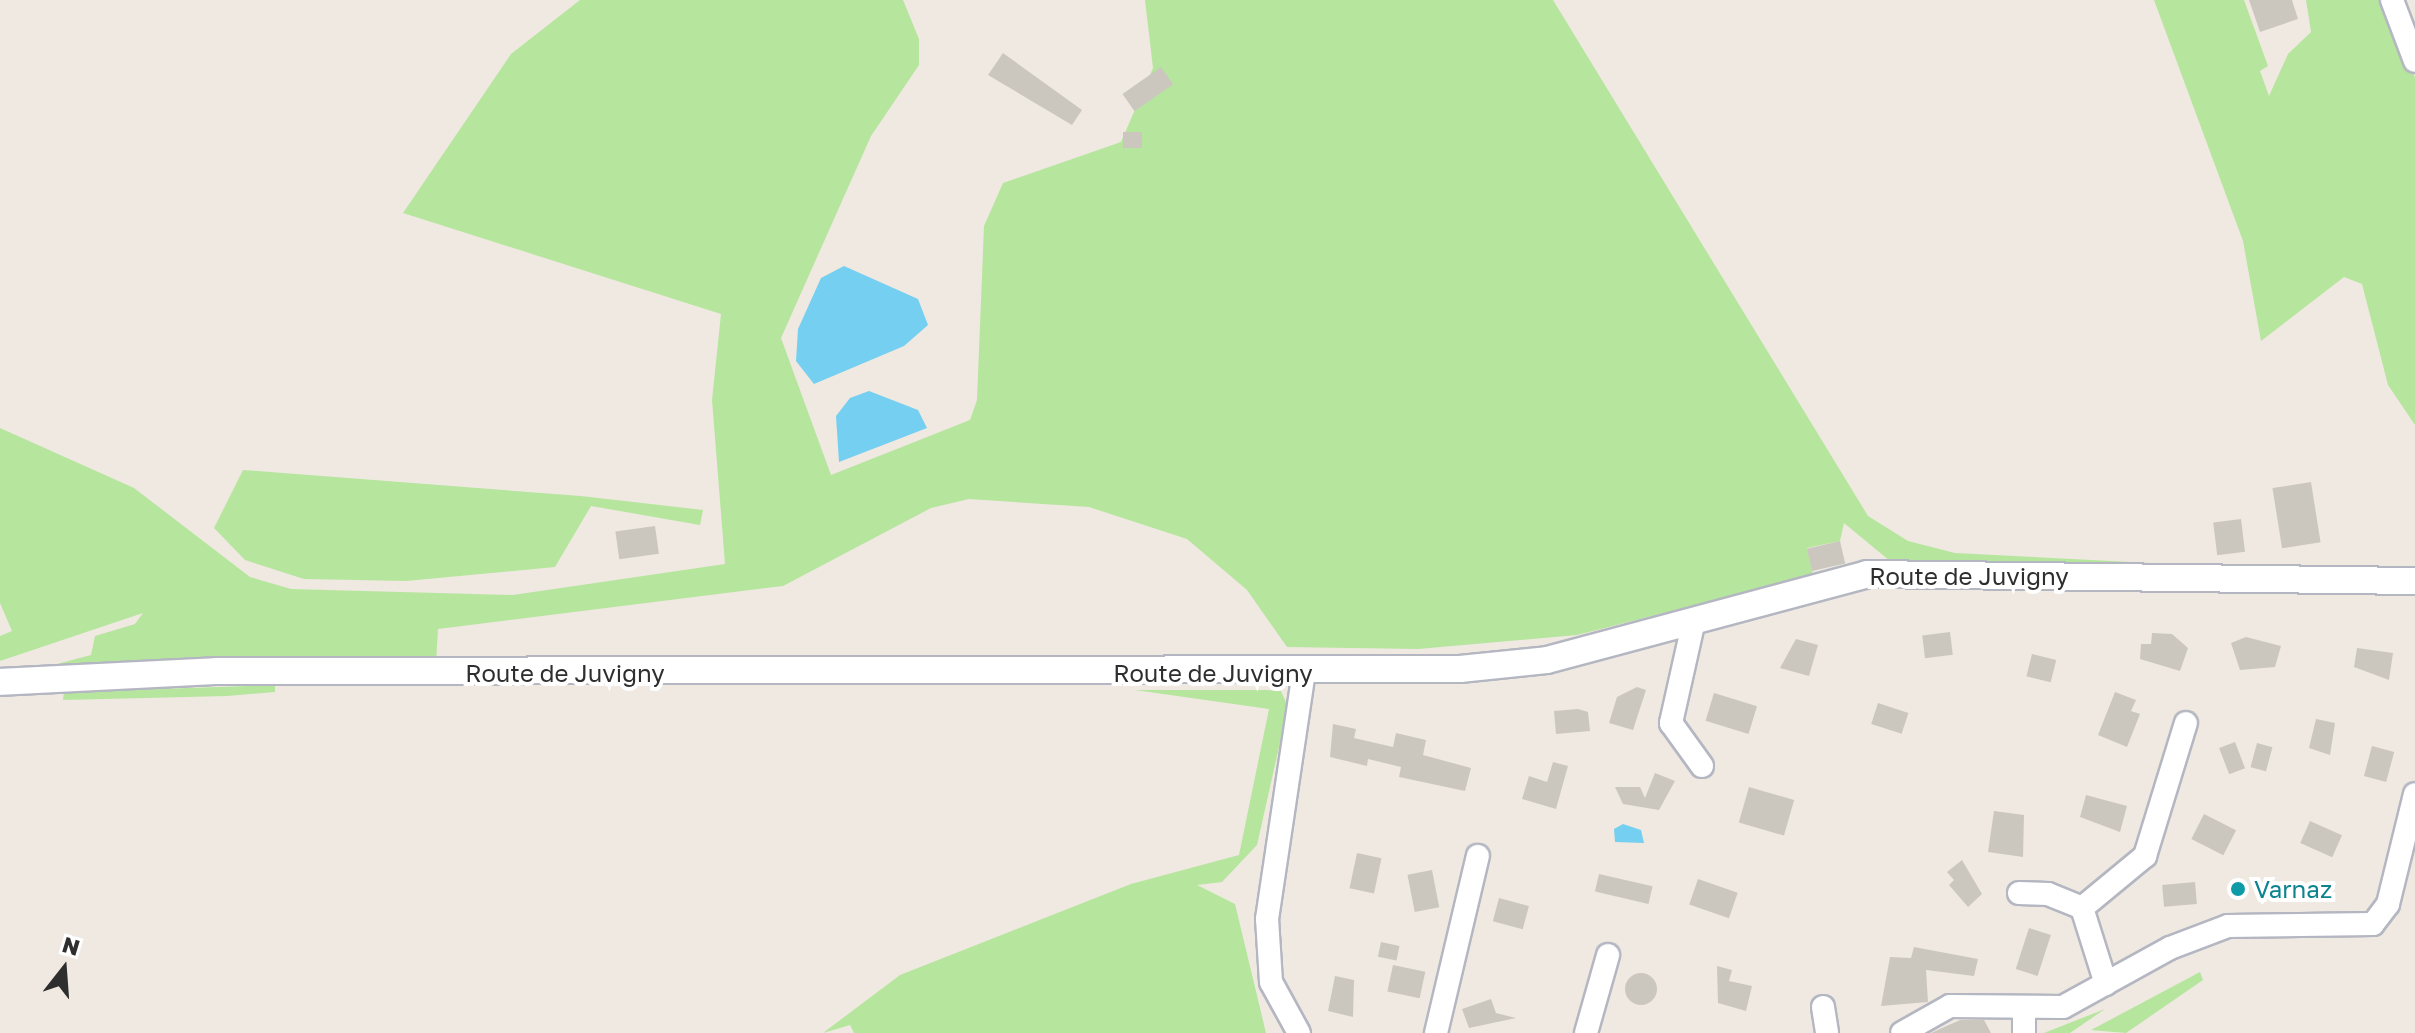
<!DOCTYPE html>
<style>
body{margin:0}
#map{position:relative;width:2415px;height:1033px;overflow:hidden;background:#efe9e1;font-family:"Golos Text",sans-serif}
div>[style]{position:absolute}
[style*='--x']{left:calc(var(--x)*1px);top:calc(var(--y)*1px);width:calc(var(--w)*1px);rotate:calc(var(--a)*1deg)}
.green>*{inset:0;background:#b6e59e}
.water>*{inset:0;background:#75cff0}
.building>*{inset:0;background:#cbc7bf;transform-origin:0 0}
.round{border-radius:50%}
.roads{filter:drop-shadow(2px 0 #b4b7c1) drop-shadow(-2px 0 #b4b7c1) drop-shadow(0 2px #b4b7c1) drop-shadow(0 -2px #b4b7c1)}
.minor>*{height:22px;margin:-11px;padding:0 11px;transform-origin:11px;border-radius:11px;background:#fff}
.tertiary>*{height:26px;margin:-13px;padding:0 13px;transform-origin:13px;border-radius:13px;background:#fff}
.dots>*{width:22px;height:22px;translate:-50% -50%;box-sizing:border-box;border:4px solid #fff;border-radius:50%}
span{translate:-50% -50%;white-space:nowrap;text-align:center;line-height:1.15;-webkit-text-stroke:8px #fff;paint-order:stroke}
.street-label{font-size:24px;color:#2e2e2e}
.culture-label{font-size:24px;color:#0d838f}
.left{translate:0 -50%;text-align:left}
.north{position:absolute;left:24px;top:929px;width:80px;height:80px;-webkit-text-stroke:6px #fff;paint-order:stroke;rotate:17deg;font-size:22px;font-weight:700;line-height:32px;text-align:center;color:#2e2e2e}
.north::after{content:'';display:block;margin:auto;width:28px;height:36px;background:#2e2e2e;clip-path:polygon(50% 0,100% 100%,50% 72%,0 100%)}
</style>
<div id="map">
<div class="green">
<i style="clip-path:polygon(580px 0,903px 0,919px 39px,919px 65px,871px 136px,781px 338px,831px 475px,970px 420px,977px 400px,984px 226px,1003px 183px,1121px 142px,1153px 68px,1145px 0,1553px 0,1868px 516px,1908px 541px,1955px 553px,2171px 564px,1890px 561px,1844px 523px,1840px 541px,1807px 548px,1813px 575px,1577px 635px,1418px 649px,1287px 647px,1247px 590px,1187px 539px,1089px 507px,969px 499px,931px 508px,783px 586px,438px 629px,436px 663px,42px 668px,91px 655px,95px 636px,135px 624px,143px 613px,0 661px,0 636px,12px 631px,0 603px,0 428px,134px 488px,250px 577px,291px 589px,513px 595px,725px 564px,712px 400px,721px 314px,403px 213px,511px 54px)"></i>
<i style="clip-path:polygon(2154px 0,2244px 0,2268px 66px,2260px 71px,2269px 96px,2288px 54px,2311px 32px,2306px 0,2386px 0,2415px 78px,2415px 425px,2388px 385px,2362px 284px,2344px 277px,2261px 341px,2243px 241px)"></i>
<i style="clip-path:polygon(243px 470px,581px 496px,703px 510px,700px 525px,591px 506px,555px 567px,406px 581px,304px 579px,245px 560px,214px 528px)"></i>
<i style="clip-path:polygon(275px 685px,275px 692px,227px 696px,63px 700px,64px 692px)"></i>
<i style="clip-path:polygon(1135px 690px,1265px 690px,1281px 691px,1288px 707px,1257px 845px,1222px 882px,1197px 885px,1235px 904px,1266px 1033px,854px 1033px,850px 1025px,823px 1033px,900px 975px,1131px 884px,1239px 855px,1269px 709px)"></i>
<i style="clip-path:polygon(2200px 972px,2203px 980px,2126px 1033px,2091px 1030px)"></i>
<i style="clip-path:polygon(2105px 1009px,2070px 1033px,2044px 1033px)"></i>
</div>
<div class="water">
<i style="clip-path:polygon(844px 266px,918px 299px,928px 325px,904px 346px,814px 384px,796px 361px,798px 329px,821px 278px)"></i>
<i style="clip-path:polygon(869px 391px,918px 410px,927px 428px,839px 462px,836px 416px,850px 398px)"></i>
<i style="clip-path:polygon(1623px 824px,1641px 830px,1644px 843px,1615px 842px,1614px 829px)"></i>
</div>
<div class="building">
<i style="clip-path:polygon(2249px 0,2292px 0,2298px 19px,2260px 32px)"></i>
<i style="clip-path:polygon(1003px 53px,1082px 110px,1072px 125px,988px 75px)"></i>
<i style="left:1161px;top:67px;width:21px;height:47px;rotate:55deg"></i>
<i style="left:1123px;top:132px;width:19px;height:16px"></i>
<i style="left:2311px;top:482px;width:61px;height:39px;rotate:81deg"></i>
<i style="left:2241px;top:519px;width:33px;height:28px;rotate:83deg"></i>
<i style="left:655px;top:526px;width:28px;height:40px;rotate:82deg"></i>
<i style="left:1840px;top:541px;width:23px;height:34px;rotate:77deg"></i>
<i style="left:1950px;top:632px;width:23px;height:28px;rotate:83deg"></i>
<i style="clip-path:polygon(2152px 633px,2172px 634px,2188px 648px,2180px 671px,2140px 659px,2141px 644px,2151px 644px)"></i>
<i style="clip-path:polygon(2246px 637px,2281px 646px,2275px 667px,2240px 670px,2231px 643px)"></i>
<i style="clip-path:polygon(1796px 639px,1818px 645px,1809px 676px,1780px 668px)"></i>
<i style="clip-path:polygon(2357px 648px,2393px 653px,2389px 680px,2354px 667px)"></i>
<i style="left:2032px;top:654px;width:25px;height:23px;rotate:14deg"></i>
<i style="clip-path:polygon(1637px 687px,1646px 690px,1633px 730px,1609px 723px,1617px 697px)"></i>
<i style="clip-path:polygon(2115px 692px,2136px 700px,2131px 711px,2140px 714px,2127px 747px,2098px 735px)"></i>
<i style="left:1714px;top:693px;width:45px;height:29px;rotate:17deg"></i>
<i style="left:1878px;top:703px;width:32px;height:22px;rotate:18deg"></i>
<i style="clip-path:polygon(1578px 709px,1588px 712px,1590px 731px,1556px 734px,1554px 711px)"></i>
<i style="clip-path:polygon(2316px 719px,2335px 723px,2330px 755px,2309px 748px)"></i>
<i style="clip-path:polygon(1333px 724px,1356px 729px,1354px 738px,1393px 747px,1396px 733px,1426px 740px,1423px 755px,1471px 768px,1465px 791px,1399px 777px,1401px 767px,1368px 759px,1367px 766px,1330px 757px)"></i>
<i style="left:2235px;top:742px;width:28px;height:17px;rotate:69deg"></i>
<i style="left:2257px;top:743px;width:16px;height:25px;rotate:15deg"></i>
<i style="left:2372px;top:746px;width:23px;height:31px;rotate:15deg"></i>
<i style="clip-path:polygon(1553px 762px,1568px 766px,1556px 809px,1522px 799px,1529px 776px,1547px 782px)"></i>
<i style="clip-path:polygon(1655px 773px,1675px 781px,1659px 810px,1623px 804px,1615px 787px,1640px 787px,1645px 798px)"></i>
<i style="left:1749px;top:787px;width:47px;height:37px;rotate:16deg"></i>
<i style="clip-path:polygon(2086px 795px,2127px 806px,2120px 832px,2080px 817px)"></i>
<i style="clip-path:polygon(1994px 811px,2024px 815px,2023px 857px,1988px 852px)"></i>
<i style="left:2204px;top:814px;width:36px;height:28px;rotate:27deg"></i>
<i style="left:2310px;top:821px;width:35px;height:24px;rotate:24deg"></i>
<i style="left:1357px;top:853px;width:25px;height:36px;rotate:12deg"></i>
<i style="clip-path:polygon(1962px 860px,1982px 894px,1968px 907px,1949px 885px,1954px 880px,1947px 872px)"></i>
<i style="left:1432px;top:870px;width:38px;height:25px;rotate:79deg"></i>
<i style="left:1599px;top:874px;width:55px;height:18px;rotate:13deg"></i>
<i style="left:1698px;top:879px;width:42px;height:27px;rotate:19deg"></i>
<i style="left:2195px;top:882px;width:22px;height:33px;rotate:85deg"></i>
<i style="left:1499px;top:898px;width:31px;height:24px;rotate:15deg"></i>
<i style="left:2029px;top:928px;width:23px;height:43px;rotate:18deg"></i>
<i style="left:1381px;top:942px;width:19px;height:15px;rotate:12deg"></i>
<i style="clip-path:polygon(1914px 947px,1978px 959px,1974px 976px,1926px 970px,1928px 1002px,1881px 1006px,1890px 957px,1911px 958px)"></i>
<i style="left:1393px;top:965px;width:33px;height:27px;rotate:12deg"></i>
<i style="clip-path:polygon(1717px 966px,1732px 970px,1729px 981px,1752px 986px,1746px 1011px,1718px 1003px)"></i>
<i class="round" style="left:1625px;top:973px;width:32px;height:32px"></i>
<i style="clip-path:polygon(1335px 976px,1354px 980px,1353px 1017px,1328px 1011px)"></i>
<i style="clip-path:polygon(1491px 999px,1496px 1013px,1516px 1018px,1469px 1028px,1462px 1009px)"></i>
<i style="clip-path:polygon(1960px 1020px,1984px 1020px,1991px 1033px,1931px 1033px)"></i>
</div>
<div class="roads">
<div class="minor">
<i style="--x:2392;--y:0;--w:65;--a:69.3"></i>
<i style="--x:1694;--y:620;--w:106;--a:102.6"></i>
<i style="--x:1671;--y:723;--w:53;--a:54.2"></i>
<i style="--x:2019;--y:893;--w:29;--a:2"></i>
<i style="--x:2048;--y:894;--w:37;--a:22"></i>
<i style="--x:2106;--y:984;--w:80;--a:-107.5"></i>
<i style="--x:2082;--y:908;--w:82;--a:-39.5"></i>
<i style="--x:2145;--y:856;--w:139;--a:-72.9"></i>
<i style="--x:1823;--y:1007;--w:26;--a:81"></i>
<i style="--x:2024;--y:1012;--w:21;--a:90"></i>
<i style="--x:1299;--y:1033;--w:58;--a:-118.8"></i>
<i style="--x:1271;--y:982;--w:63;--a:-93.6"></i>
<i style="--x:1267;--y:919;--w:250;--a:-81.5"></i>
<i style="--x:1436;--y:1033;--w:182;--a:-76.7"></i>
<i style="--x:1586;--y:1033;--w:81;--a:-74.2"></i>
<i style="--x:1902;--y:1033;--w:55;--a:-29.4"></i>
<i style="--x:1950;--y:1006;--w:113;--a:0.5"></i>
<i style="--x:2063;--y:1007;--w:122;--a:-28.9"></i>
<i style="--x:2170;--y:948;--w:62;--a:-20.8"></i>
<i style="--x:2228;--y:926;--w:145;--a:-0.8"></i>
<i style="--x:2373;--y:924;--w:25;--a:-53"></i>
<i style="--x:2388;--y:904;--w:113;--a:-76.2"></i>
</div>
<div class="tertiary">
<i style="--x:0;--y:682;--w:217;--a:-2.9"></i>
<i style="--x:217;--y:671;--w:1243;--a:-0.09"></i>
<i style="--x:1460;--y:669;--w:87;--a:-5.9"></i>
<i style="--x:1547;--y:660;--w:331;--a:-15"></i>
<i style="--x:1867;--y:574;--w:548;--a:0.73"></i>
</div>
</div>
<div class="dots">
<i style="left:2238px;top:889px;background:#0f9aa8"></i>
</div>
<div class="street-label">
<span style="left:1969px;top:576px">Route de Juvigny</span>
<span style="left:565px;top:673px">Route de Juvigny</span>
<span style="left:1213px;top:673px">Route de Juvigny</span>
</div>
<div class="culture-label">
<span class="left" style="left:2254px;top:889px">Varnaz</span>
</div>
<div class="north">N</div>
</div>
